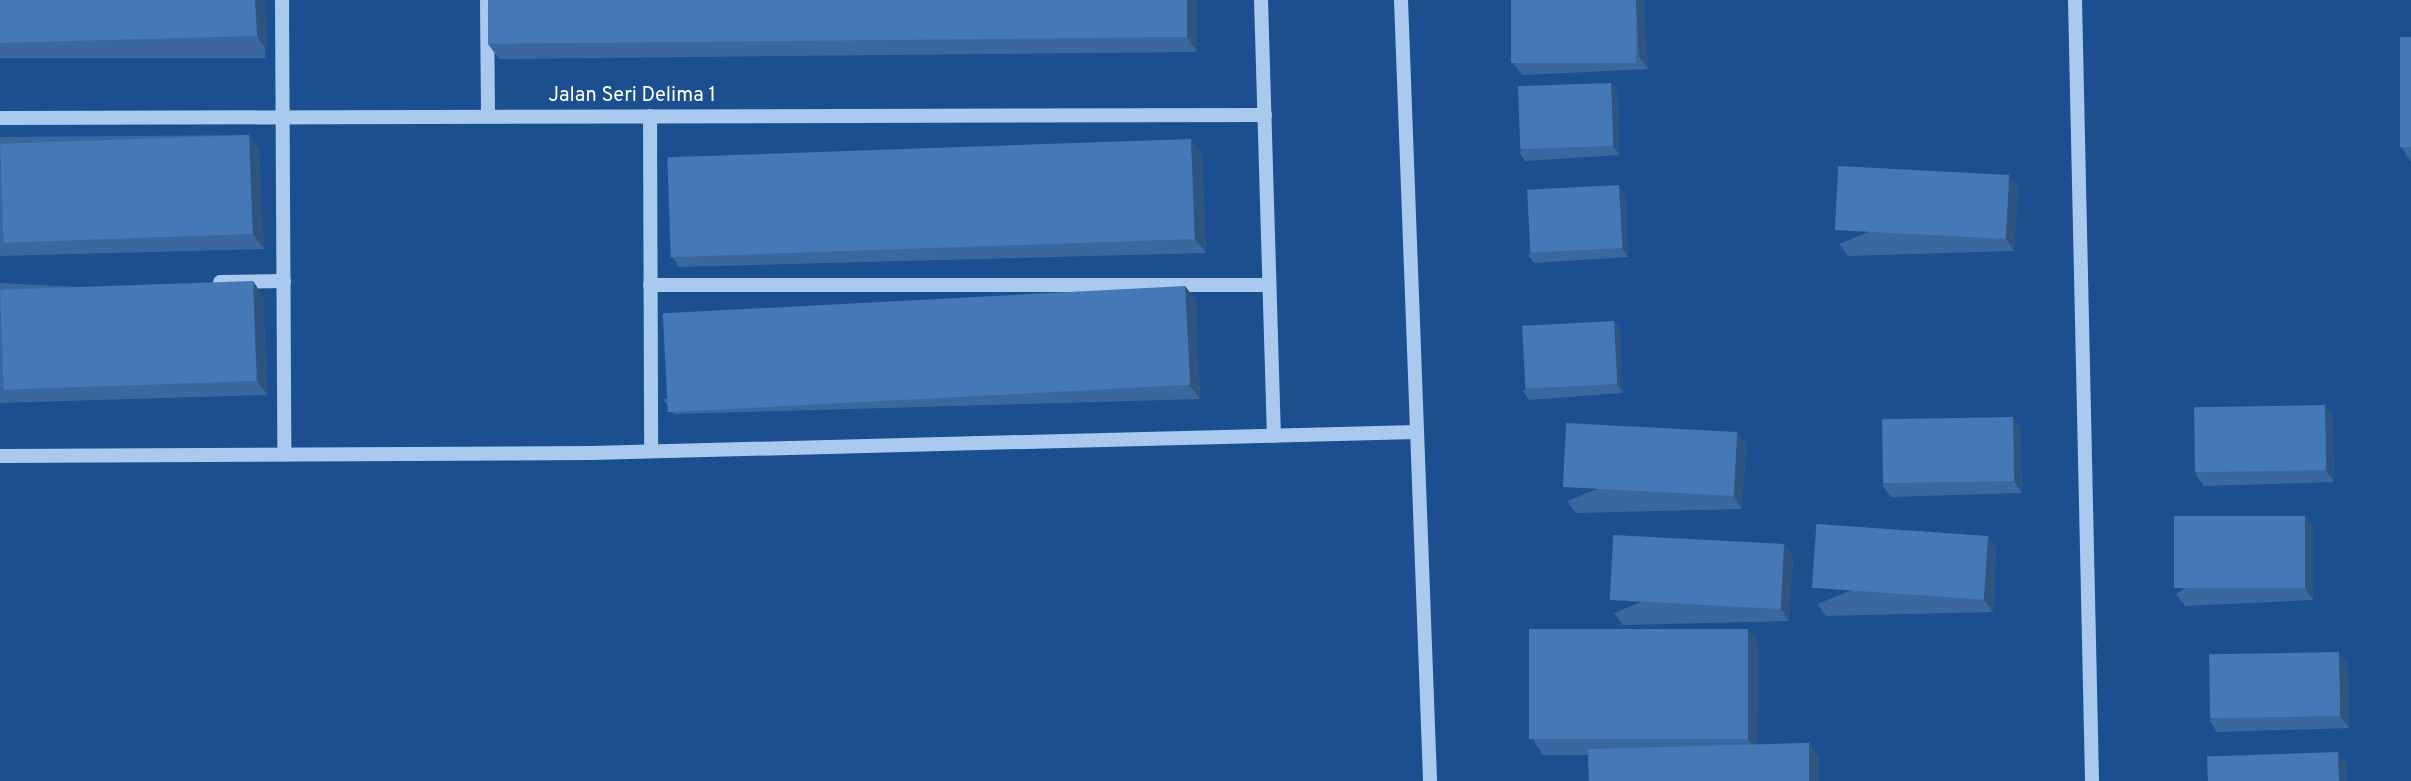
<!DOCTYPE html>
<style>
body{margin:0}
#map{position:relative;width:2411px;height:781px;overflow:hidden;background:#1b4f8f;font-family:Overpass,sans-serif}
div>[style]{position:absolute}
[style*='--x']{left:calc(var(--x)*1px);top:calc(var(--y)*1px);width:calc(var(--w)*1px);rotate:calc(var(--a)*1deg)}
.minor>*{height:14px;margin:-7px;padding:0 7px;transform-origin:7px;border-radius:7px;background:#a9c9ee}
.wall>*{inset:0;background:#3a679d;transform-origin:0 0}
.shaded-wall>*{inset:0;background:#305480}
.building>*{inset:0;background:#4478b7;transform-origin:0 0}
span{translate:-50% -50%;white-space:nowrap;text-align:center;line-height:1.15;-webkit-text-stroke:7px #1b4f8f;paint-order:stroke}
.street-label{font-size:20px;color:#fff}
</style>
<div id="map">
<div class="minor">
<i style="--x:282;--y:0;--w:454;--a:89.7"></i>
<i style="--x:487;--y:0;--w:116;--a:89.5"></i>
<i style="--x:1261;--y:0;--w:436;--a:88.3"></i>
<i style="--x:1401;--y:0;--w:782;--a:87.87"></i>
<i style="--x:2075;--y:0;--w:781;--a:88.75"></i>
<i style="--x:650;--y:116;--w:335;--a:89.8"></i>
<i style="--x:0;--y:118;--w:1265;--a:-0.14"></i>
<i style="--x:220;--y:282;--w:64;--a:-0.9"></i>
<i style="--x:650;--y:285;--w:619;--a:0"></i>
<i style="--x:0;--y:456;--w:591;--a:-0.29"></i>
<i style="--x:591;--y:453;--w:826;--a:-1.46"></i>
</div>
<div class="wall">
<i style="left:0;top:0;width:265px;height:58px"></i>
<i style="clip-path:polygon(488px 0,1197px 0,1197px 52px,499px 59px,488px 44px)"></i>
<i style="clip-path:polygon(1644px 0,1648px 69px,1522px 75px,1513px 63px)"></i>
<i style="clip-path:polygon(2411px 37px,2411px 162px,2401px 147px)"></i>
<i style="clip-path:polygon(1611px 83px,1617px 92px,1619px 155px,1525px 161px,1519px 152px)"></i>
<i style="clip-path:polygon(249px 135px,259px 150px,264px 249px,0 256px,0 137px)"></i>
<i style="clip-path:polygon(1202px 154px,1206px 253px,679px 267px,669px 252px)"></i>
<i style="clip-path:polygon(2009px 175px,2018px 187px,2014px 251px,1848px 256px,1839px 244px)"></i>
<i style="clip-path:polygon(1625px 194px,1628px 257px,1534px 263px,1528px 255px)"></i>
<i style="clip-path:polygon(0 283px,263px 296px,267px 395px,0 403px)"></i>
<i style="clip-path:polygon(1185px 286px,1196px 301px,1200px 399px,674px 414px,663px 399px)"></i>
<i style="clip-path:polygon(1614px 321px,1620px 330px,1623px 393px,1529px 400px,1523px 391px)"></i>
<i style="clip-path:polygon(2013px 417px,2021px 429px,2022px 493px,1891px 497px,1882px 485px)"></i>
<i style="clip-path:polygon(2333px 417px,2334px 482px,2204px 486px,2195px 474px)"></i>
<i style="clip-path:polygon(1737px 432px,1746px 444px,1742px 509px,1576px 513px,1567px 501px)"></i>
<i style="clip-path:polygon(2305px 516px,2313px 528px,2313px 600px,2185px 606px,2176px 594px)"></i>
<i style="clip-path:polygon(1988px 536px,1996px 548px,1993px 612px,1826px 616px,1817px 604px)"></i>
<i style="clip-path:polygon(1784px 544px,1793px 557px,1789px 621px,1623px 625px,1614px 613px)"></i>
<i style="clip-path:polygon(1748px 629px,1759px 644px,1758px 745px,1809px 743px,1819px 758px,1819px 781px,1589px 781px,1588px 755px,1543px 755px,1533px 740px)"></i>
<i style="clip-path:polygon(2348px 664px,2349px 728px,2217px 732px,2209px 720px)"></i>
</div>
<div class="shaded-wall">
<i style="clip-path:polygon(255px 0,265px 0,267px 51px,257px 36px)"></i>
<i style="clip-path:polygon(1187px 0,1197px 0,1197px 52px,1187px 37px)"></i>
<i style="clip-path:polygon(1636px 0,1644px 0,1648px 69px,1639px 57px)"></i>
<i style="clip-path:polygon(1611px 83px,1617px 92px,1619px 155px,1613px 146px)"></i>
<i style="clip-path:polygon(249px 135px,259px 150px,264px 249px,253px 234px)"></i>
<i style="clip-path:polygon(1191px 139px,1202px 154px,1206px 253px,1195px 239px)"></i>
<i style="clip-path:polygon(2009px 175px,2018px 187px,2014px 251px,2006px 239px)"></i>
<i style="clip-path:polygon(1619px 185px,1625px 194px,1628px 257px,1622px 248px)"></i>
<i style="clip-path:polygon(253px 281px,263px 296px,267px 395px,257px 381px)"></i>
<i style="clip-path:polygon(1185px 286px,1196px 301px,1200px 399px,1190px 385px)"></i>
<i style="clip-path:polygon(1614px 321px,1620px 330px,1623px 393px,1617px 384px)"></i>
<i style="clip-path:polygon(2325px 405px,2333px 417px,2334px 482px,2326px 470px)"></i>
<i style="clip-path:polygon(2013px 417px,2021px 429px,2022px 493px,2014px 481px)"></i>
<i style="clip-path:polygon(1737px 432px,1746px 444px,1742px 509px,1734px 496px)"></i>
<i style="clip-path:polygon(2305px 516px,2313px 528px,2313px 600px,2305px 588px)"></i>
<i style="clip-path:polygon(1988px 536px,1996px 548px,1993px 612px,1984px 600px)"></i>
<i style="clip-path:polygon(1784px 544px,1793px 557px,1789px 621px,1781px 609px)"></i>
<i style="clip-path:polygon(1748px 629px,1759px 644px,1758px 754px,1748px 739px)"></i>
<i style="clip-path:polygon(2339px 652px,2348px 664px,2349px 728px,2340px 716px)"></i>
<i style="clip-path:polygon(1809px 743px,1819px 758px,1819px 781px,1809px 781px)"></i>
<i style="clip-path:polygon(2338px 752px,2347px 764px,2347px 781px,2339px 781px)"></i>
</div>
<div class="building">
<i style="clip-path:polygon(0 0,255px 0,257px 36px,0 43px)"></i>
<i style="clip-path:polygon(488px 0,1187px 0,1187px 37px,488px 44px)"></i>
<i style="left:1511px;top:0;width:125px;height:63px"></i>
<i style="left:2400px;top:37px;width:11px;height:110px"></i>
<i style="left:1611px;top:83px;width:63px;height:93px;rotate:88deg"></i>
<i style="left:249px;top:135px;width:99px;height:249px;rotate:88deg"></i>
<i style="left:1191px;top:139px;width:100px;height:524px;rotate:88deg"></i>
<i style="left:2009px;top:175px;width:64px;height:171px;rotate:93deg"></i>
<i style="left:1619px;top:185px;width:63px;height:92px;rotate:87deg"></i>
<i style="left:253px;top:281px;width:100px;height:253px;rotate:88deg"></i>
<i style="left:1185px;top:286px;width:99px;height:523px;rotate:87deg"></i>
<i style="left:1614px;top:321px;width:63px;height:92px;rotate:87deg"></i>
<i style="left:2325px;top:405px;width:65px;height:131px;rotate:89deg"></i>
<i style="left:2013px;top:417px;width:64px;height:131px;rotate:89deg"></i>
<i style="left:1737px;top:432px;width:64px;height:171px;rotate:93deg"></i>
<i style="left:2305px;top:516px;width:72px;height:131px;rotate:90deg"></i>
<i style="left:1988px;top:536px;width:64px;height:172px;rotate:94deg"></i>
<i style="left:1784px;top:544px;width:65px;height:171px;rotate:93deg"></i>
<i style="left:1748px;top:629px;width:110px;height:219px;rotate:90deg"></i>
<i style="left:2339px;top:652px;width:64px;height:130px;rotate:89deg"></i>
<i style="clip-path:polygon(1809px 743px,1809px 781px,1589px 781px,1588px 749px)"></i>
<i style="left:2338px;top:752px;width:29px;height:131px;rotate:88deg"></i>
</div>
<div class="street-label">
<span style="left:632px;top:96px">Jalan Seri Delima 1</span>
</div>
</div>
